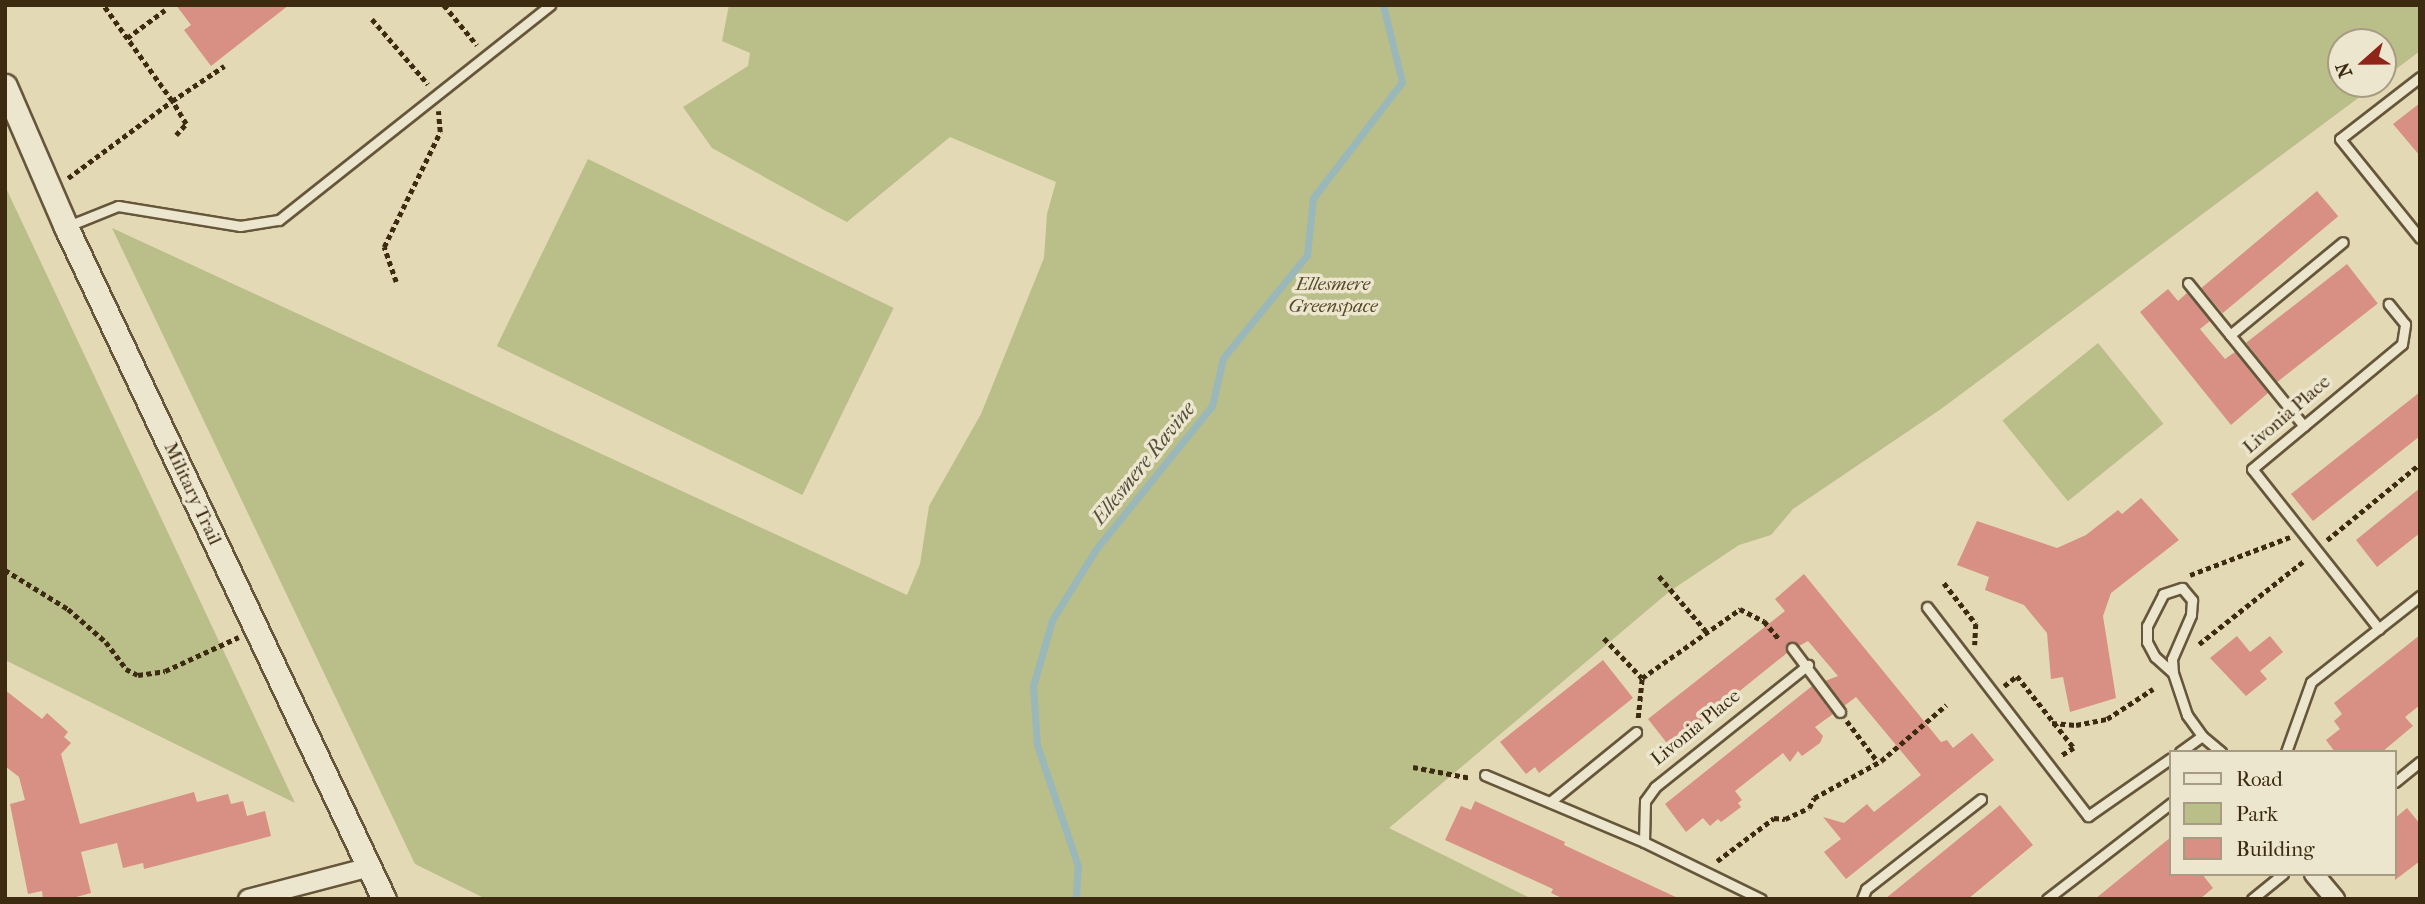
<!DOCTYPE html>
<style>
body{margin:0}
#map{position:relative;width:2425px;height:904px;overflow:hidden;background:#e3d9b5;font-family:"IM FELL French Canon",serif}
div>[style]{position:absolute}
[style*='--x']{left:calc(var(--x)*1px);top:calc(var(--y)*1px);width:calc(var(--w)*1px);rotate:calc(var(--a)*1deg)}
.green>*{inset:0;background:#babe89;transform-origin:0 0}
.stream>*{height:7px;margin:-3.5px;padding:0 3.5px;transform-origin:3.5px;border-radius:3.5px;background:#9ab7b9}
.building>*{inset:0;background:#d79083;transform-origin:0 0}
.path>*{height:4.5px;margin-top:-2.25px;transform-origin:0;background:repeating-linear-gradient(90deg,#3d2b11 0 5px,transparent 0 8.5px)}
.roads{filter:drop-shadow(2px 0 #66563a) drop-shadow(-2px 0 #66563a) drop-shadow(0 2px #66563a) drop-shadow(0 -2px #66563a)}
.service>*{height:9px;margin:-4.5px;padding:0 4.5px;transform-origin:4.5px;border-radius:4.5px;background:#ede6cf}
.minor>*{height:18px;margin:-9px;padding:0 9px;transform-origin:9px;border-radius:9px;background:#ede6cf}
.tertiary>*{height:23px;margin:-11.5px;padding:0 11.5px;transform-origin:11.5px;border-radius:11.5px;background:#ede6cf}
span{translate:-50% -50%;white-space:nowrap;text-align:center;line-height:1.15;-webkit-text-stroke:7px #ede6cf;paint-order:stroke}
.park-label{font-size:19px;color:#564829;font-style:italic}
.street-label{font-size:19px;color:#3d2b11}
.water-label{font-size:21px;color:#544e3b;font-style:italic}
.frame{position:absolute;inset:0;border:7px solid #3d2b11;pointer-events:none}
.legend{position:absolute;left:2169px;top:750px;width:228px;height:126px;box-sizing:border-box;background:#ede6cf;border:2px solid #a79b83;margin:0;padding:9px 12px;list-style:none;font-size:21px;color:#3d2b11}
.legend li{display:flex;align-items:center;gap:14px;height:35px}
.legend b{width:35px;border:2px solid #a79b83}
.north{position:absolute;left:2327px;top:28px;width:70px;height:70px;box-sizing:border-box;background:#ede6cf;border:2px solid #a79b83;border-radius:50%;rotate:249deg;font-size:19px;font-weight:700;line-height:28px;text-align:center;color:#3d2b11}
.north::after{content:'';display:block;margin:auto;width:24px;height:32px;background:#8f2418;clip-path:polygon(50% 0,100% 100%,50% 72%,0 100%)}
</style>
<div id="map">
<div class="green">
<i style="clip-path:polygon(729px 5px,2420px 5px,2420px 51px,2383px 79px,2383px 42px,2341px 42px,2341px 84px,2377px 84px,1941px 409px,1793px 509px,1771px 535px,1739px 545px,1670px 591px,1389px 828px,1532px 899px,486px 899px,415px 864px,112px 228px,907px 595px,920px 564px,929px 506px,981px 414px,1044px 258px,1047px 214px,1056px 182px,950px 137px,847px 222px,824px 210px,712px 148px,683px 107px,748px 66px,750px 53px,722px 41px)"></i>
<i style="left:588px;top:159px;width:340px;height:208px;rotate:26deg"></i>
<i style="clip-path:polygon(5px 186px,295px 803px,5px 660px)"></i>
<i style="left:2098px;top:343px;width:104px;height:123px;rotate:51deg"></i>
</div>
<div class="stream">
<i style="--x:1076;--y:899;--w:33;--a:-87"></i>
<i style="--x:1078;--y:866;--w:128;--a:-108.7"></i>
<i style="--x:1037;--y:745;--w:59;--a:-93.9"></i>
<i style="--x:1033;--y:686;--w:69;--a:-73.9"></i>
<i style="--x:1052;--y:620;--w:84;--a:-58.2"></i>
<i style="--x:1096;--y:549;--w:184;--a:-51"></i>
<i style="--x:1212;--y:406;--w:49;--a:-77.1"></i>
<i style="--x:1223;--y:358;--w:133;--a:-50.8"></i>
<i style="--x:1307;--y:255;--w:57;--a:-84"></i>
<i style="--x:1313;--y:198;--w:146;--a:-52.5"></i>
<i style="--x:1402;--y:82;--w:79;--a:-103.9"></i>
</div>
<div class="building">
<i style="clip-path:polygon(176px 5px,289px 5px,211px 66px,184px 30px,191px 25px)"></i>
<i style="clip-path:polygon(2420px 103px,2420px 156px,2393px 124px)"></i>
<i style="left:2317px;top:191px;width:33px;height:151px;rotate:50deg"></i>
<i style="left:2347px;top:264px;width:50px;height:128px;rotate:52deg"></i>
<i style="clip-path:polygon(2168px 289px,2178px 301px,2187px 293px,2210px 321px,2200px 329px,2225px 359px,2235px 352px,2268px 393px,2231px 425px,2140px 312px)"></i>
<i style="clip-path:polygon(2420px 392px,2420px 436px,2313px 521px,2291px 494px)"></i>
<i style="clip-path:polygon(2420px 488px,2420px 533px,2377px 567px,2356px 540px)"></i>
<i style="clip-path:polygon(2141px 498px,2179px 540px,2111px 593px,2103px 616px,2116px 698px,2070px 712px,2063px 677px,2051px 679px,2047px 633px,2024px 605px,1985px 590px,1989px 577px,1957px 565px,1977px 521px,2057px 548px,2086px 535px,2118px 510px,2122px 514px)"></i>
<i style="clip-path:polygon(1804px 574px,1941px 742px,1947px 740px,1953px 748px,1972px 733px,1994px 760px,1846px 879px,1824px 852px,1841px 839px,1823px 817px,1844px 823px,1867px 804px,1874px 812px,1921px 775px,1856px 697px,1844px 706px,1825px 681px,1838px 676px,1808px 641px,1799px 646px,1787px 643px,1787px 653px,1670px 747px,1648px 719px,1785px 611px,1775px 599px)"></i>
<i style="clip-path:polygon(2420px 635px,2420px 705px,2405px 717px,2413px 726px,2382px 752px,2335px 752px,2326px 740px,2340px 729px,2334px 721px,2342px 714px,2334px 703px)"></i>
<i style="clip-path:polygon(2237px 636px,2250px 652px,2270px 636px,2283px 652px,2260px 671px,2267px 679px,2246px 696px,2210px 658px)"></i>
<i style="clip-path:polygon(1603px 660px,1633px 698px,1539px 773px,1535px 767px,1526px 774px,1500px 742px)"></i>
<i style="clip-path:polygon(1812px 686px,1833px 714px,1815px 727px,1823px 736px,1820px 743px,1802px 756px,1798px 751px,1790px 762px,1783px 753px,1735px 791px,1742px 800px,1738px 803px,1741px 807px,1721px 822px,1718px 819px,1710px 826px,1703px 818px,1686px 832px,1665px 804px)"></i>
<i style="clip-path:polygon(5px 690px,42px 719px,47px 713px,68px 732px,64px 737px,71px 743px,61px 754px,80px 824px,194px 792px,197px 802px,228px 794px,231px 804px,243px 801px,247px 816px,265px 811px,271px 836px,144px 869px,143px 863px,123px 868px,117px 843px,81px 852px,91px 893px,69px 899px,43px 899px,42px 891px,28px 894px,10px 804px,25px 800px,19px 777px,5px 766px)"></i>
<i style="clip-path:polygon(1475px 801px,1565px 842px,1564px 845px,1680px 899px,1564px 899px,1551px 893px,1553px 889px,1445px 840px,1461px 806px,1471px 810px)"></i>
<i style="clip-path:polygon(2000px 805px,2033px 845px,1968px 899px,1885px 899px)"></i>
<i style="clip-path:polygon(2407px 808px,2420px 824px,2420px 861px,2395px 880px,2395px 818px)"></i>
<i style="clip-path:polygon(2171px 837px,2171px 874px,2202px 874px,2213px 888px,2200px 899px,2095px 899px)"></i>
</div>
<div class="path">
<i style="--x:444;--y:5;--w:52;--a:50.5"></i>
<i style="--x:372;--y:19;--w:86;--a:49.3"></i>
<i style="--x:127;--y:38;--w:47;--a:-36.4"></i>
<i style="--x:176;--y:135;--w:15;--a:-48"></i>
<i style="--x:186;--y:124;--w:27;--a:-121"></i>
<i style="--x:172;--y:101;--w:63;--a:-33.9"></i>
<i style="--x:68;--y:178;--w:129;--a:-36.5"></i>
<i style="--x:172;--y:101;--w:118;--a:-125.7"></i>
<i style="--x:396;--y:282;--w:37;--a:-109"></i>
<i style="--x:384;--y:247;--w:128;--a:-64"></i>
<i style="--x:440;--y:132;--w:21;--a:-95"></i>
<i style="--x:2327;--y:540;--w:120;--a:-39.3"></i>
<i style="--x:5;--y:570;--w:74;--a:31.8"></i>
<i style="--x:68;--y:609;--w:50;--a:41"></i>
<i style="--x:106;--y:642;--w:34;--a:53"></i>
<i style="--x:126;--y:669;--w:13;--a:27"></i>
<i style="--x:138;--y:675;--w:27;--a:-8"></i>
<i style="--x:165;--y:671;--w:81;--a:-24.7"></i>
<i style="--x:2190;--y:575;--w:107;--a:-20.8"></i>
<i style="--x:1659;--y:576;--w:72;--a:49.5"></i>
<i style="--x:1944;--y:583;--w:52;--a:52"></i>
<i style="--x:1976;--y:624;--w:21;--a:93"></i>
<i style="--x:1604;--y:638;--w:55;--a:46.5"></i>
<i style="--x:2199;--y:644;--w:135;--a:-38.4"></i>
<i style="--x:2004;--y:686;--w:16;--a:-38"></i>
<i style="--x:2017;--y:676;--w:92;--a:51.6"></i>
<i style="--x:2074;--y:748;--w:15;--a:148"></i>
<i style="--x:1638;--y:718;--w:40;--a:-84.3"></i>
<i style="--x:1642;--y:678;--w:120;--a:-35.1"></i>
<i style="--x:1740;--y:609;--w:27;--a:27"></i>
<i style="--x:1764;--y:621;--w:25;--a:50"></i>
<i style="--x:1847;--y:721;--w:51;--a:52.9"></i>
<i style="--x:2052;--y:723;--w:24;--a:5"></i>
<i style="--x:2076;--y:725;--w:32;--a:-11"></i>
<i style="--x:2107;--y:719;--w:55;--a:-33.1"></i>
<i style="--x:1413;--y:767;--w:59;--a:10.7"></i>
<i style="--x:1717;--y:861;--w:71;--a:-37"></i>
<i style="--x:1774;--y:818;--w:11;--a:5"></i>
<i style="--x:1785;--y:819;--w:26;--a:-25"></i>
<i style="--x:1809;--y:808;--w:11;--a:-63"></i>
<i style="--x:1814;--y:798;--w:77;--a:-28.9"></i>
<i style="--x:1881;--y:761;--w:86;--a:-40.7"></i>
</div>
<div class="roads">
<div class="service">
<i style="--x:2420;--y:77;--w:101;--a:142.2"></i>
<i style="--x:2340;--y:139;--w:127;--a:51.1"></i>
<i style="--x:68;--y:226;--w:54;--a:-21.8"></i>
<i style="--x:118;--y:206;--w:124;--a:9.3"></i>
<i style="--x:240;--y:226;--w:39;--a:-9"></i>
<i style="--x:279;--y:220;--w:346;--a:-38.4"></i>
<i style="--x:2188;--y:283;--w:184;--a:51"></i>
<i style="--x:2230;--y:335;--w:146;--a:-39.5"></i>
<i style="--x:1927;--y:607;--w:264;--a:52.4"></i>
<i style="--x:2088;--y:816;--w:101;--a:-34.9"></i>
<i style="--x:2379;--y:629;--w:204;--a:-128.4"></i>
<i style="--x:2252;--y:469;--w:195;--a:-39.8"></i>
<i style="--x:2402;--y:344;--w:20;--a:-81"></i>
<i style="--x:2405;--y:324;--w:26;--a:-129"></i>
<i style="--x:1792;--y:648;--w:80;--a:53.1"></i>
<i style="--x:2173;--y:673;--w:24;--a:-138"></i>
<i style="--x:2155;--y:657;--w:17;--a:-118"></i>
<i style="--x:2147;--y:642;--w:16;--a:-90"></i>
<i style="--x:2147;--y:626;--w:36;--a:-63"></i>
<i style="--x:2163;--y:594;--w:20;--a:-18"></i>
<i style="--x:2182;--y:588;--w:16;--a:50"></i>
<i style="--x:2192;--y:600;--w:15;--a:94"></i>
<i style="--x:2191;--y:615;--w:48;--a:113.4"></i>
<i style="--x:2172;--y:659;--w:14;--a:86"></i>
<i style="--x:2173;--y:673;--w:44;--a:71.6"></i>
<i style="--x:2187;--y:715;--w:26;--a:54"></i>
<i style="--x:2202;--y:736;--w:25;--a:40"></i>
<i style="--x:2180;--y:752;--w:27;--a:-36"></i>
<i style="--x:2286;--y:752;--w:74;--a:-70.3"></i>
<i style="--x:2311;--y:682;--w:139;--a:-38.3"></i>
<i style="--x:1485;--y:775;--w:173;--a:22.8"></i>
<i style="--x:1644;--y:842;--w:130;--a:26"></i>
<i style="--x:2395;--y:782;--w:32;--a:-39"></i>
<i style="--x:1550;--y:802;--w:111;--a:-39.1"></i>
<i style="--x:1644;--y:842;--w:41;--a:-88.6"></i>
<i style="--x:1645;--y:801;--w:17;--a:-54"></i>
<i style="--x:1655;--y:787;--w:196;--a:-38.6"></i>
<i style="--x:1862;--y:899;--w:11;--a:-68"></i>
<i style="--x:1866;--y:889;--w:146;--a:-38"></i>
<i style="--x:2047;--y:899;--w:157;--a:-37.7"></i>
<i style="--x:2252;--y:899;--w:40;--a:-39"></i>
</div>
<div class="minor">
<i style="--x:2314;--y:874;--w:33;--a:50"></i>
<i style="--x:248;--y:899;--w:126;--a:-14.7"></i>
</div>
<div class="tertiary">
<i style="--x:5;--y:86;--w:154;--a:66.6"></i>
<i style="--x:66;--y:227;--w:743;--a:64.68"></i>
</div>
</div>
<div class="park-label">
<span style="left:1333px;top:296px">Ellesmere<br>Greenspace</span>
</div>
<div class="street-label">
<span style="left:2287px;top:415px;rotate:-41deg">Livonia Place</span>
<span style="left:192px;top:494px;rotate:65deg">Military Trail</span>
<span style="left:1696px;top:728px;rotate:-39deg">Livonia Place</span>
</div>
<div class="water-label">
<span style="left:1143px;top:463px;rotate:-51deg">Ellesmere Ravine</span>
</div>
<div class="frame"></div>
<ul class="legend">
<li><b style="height:9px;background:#ede6cf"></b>Road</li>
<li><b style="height:19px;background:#babe89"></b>Park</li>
<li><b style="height:19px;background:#d79083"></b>Building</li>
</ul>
<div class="north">N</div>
</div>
